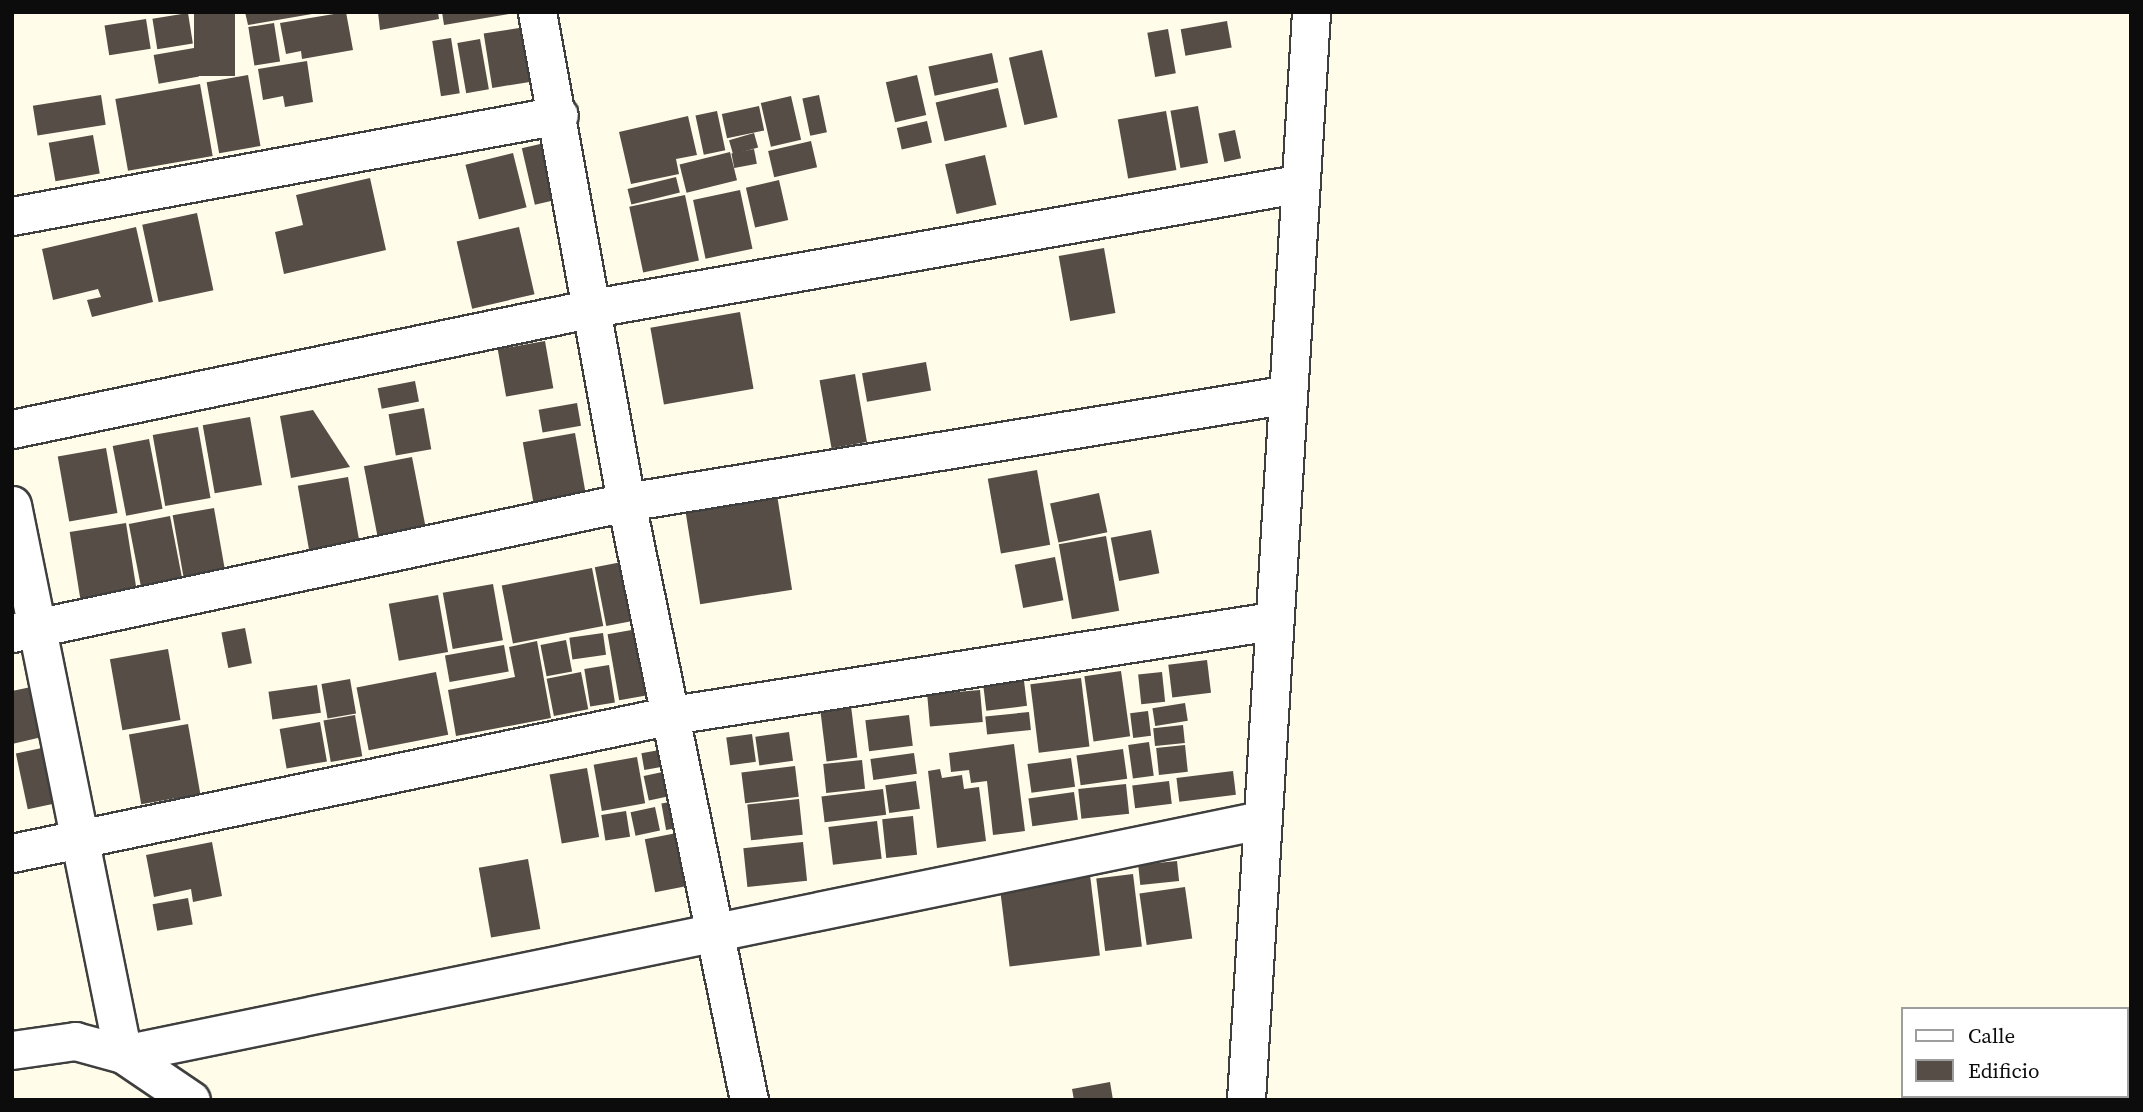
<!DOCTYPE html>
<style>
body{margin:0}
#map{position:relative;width:2143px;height:1112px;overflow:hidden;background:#fffcea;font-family:"Source Serif 4",serif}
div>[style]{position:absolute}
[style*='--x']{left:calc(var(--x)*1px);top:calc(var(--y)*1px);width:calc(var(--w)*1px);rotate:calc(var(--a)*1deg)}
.building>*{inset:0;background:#564d47;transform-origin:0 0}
.roads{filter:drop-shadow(2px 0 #3f3f3f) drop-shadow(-2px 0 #3f3f3f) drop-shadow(0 2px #3f3f3f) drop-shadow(0 -2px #3f3f3f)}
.minor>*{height:37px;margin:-18.5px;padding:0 18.5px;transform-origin:18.5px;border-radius:18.5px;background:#fff}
span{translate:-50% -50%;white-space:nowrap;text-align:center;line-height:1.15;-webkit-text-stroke:7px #fff;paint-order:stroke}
.frame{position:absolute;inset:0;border:14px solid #0c0c0c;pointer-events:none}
.legend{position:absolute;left:1901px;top:1007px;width:228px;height:91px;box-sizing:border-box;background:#fff;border:2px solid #9e9e9e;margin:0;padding:9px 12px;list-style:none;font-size:21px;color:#0c0c0c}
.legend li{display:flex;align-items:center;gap:14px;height:35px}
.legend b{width:35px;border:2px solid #9e9e9e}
</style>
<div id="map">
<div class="building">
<i style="left:194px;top:12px;width:41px;height:64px"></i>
<i style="clip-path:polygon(245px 12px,312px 12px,312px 14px,248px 25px)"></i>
<i style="clip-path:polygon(346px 12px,353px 50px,302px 59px,301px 51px,286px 54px,280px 23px)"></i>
<i style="clip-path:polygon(378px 12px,438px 12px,439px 19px,380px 30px)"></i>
<i style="clip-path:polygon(442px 12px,509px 12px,509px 14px,444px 25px)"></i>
<i style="left:188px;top:13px;width:31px;height:36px;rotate:81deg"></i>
<i style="left:146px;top:19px;width:30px;height:42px;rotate:81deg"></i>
<i style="left:1227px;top:21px;width:27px;height:47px;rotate:80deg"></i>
<i style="left:274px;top:23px;width:39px;height:26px;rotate:81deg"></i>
<i style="left:538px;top:25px;width:55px;height:55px;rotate:81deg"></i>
<i style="left:1168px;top:29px;width:45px;height:21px;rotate:80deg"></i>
<i style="left:451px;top:38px;width:56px;height:19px;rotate:81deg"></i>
<i style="left:480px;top:39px;width:51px;height:23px;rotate:80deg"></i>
<i style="left:194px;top:48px;width:29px;height:41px;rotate:80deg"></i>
<i style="left:1042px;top:50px;width:69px;height:34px;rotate:77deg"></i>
<i style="left:992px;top:53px;width:30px;height:65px;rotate:78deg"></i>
<i style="clip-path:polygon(307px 61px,313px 102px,285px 107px,283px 96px,263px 100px,258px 69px)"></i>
<i style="left:248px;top:75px;width:72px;height:42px;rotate:80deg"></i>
<i style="left:917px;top:75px;width:41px;height:32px;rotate:77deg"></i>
<i style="left:200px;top:84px;width:73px;height:86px;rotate:80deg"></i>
<i style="left:998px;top:88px;width:40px;height:64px;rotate:77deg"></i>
<i style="left:101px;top:95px;width:30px;height:69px;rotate:81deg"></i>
<i style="left:819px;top:95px;width:38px;height:17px;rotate:78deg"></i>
<i style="left:791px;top:96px;width:45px;height:31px;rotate:77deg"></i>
<i style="left:759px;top:106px;width:25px;height:38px;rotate:78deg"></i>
<i style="left:1198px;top:106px;width:58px;height:28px;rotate:80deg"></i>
<i style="left:717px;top:111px;width:40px;height:22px;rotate:78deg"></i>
<i style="left:1166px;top:111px;width:60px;height:49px;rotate:80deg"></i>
<i style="clip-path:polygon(688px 116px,697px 155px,676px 159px,679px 174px,631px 184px,619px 132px)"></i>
<i style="left:927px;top:121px;width:22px;height:31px;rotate:77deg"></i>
<i style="left:1235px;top:130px;width:29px;height:17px;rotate:78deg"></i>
<i style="left:754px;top:133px;width:15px;height:26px;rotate:74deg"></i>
<i style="left:93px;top:135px;width:39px;height:45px;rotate:80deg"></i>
<i style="left:553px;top:141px;width:58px;height:32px;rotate:77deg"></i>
<i style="left:811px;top:141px;width:27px;height:44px;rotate:77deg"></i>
<i style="left:754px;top:149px;width:15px;height:23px;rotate:79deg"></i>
<i style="left:730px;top:152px;width:29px;height:52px;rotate:76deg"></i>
<i style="left:513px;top:153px;width:56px;height:49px;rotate:76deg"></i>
<i style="left:985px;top:155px;width:51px;height:41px;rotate:77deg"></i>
<i style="left:676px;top:177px;width:16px;height:50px;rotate:76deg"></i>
<i style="clip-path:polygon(370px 178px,386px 250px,284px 274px,275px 232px,303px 225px,296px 195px)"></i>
<i style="left:779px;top:180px;width:41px;height:34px;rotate:77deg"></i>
<i style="left:740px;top:190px;width:60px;height:48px;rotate:78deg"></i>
<i style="left:685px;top:195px;width:67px;height:57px;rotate:78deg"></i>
<i style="left:197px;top:213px;width:79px;height:56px;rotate:78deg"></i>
<i style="clip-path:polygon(136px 227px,153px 302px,92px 317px,87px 300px,101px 297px,98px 289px,53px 300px,42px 249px)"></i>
<i style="left:519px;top:227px;width:69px;height:64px;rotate:77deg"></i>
<i style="left:1104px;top:248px;width:66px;height:46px;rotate:80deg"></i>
<i style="left:740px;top:312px;width:78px;height:91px;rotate:80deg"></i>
<i style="left:545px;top:341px;width:48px;height:48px;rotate:80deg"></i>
<i style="left:926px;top:362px;width:29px;height:65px;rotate:80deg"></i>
<i style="left:855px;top:374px;width:69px;height:36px;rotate:80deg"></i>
<i style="left:415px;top:381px;width:21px;height:38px;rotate:79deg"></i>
<i style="left:577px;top:403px;width:23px;height:39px;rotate:80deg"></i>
<i style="left:424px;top:408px;width:42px;height:36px;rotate:80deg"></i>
<i style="clip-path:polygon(313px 410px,350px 467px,291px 478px,280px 416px)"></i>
<i style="left:250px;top:417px;width:69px;height:48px;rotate:80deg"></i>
<i style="left:198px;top:427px;width:72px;height:46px;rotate:80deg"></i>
<i style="left:575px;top:433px;width:64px;height:53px;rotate:80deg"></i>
<i style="left:149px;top:439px;width:71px;height:37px;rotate:79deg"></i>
<i style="left:106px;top:448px;width:66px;height:49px;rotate:80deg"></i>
<i style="left:412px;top:457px;width:73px;height:49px;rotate:79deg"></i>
<i style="left:1037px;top:470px;width:76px;height:50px;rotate:80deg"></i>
<i style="left:348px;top:477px;width:74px;height:51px;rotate:80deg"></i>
<i style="left:775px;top:482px;width:109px;height:93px;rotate:81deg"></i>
<i style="left:1099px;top:493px;width:40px;height:50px;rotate:78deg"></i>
<i style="left:214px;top:508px;width:65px;height:42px;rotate:80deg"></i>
<i style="left:170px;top:516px;width:65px;height:42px;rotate:79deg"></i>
<i style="left:126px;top:523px;width:67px;height:57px;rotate:81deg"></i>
<i style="left:1151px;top:530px;width:44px;height:41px;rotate:79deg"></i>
<i style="left:1106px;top:536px;width:76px;height:48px;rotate:80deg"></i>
<i style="left:1055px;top:557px;width:44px;height:41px;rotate:79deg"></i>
<i style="left:637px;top:559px;width:60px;height:43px;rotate:79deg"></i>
<i style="left:592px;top:568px;width:59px;height:92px;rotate:79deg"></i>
<i style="left:493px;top:584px;width:57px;height:51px;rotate:80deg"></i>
<i style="left:438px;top:595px;width:58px;height:50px;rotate:80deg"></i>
<i style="left:245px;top:628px;width:36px;height:24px;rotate:79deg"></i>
<i style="left:643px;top:628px;width:67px;height:36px;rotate:80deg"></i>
<i style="left:603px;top:633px;width:22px;height:34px;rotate:82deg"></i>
<i style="left:566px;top:640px;width:32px;height:26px;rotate:79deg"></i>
<i style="clip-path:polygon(537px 641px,551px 718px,456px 736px,448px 690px,515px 677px,509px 647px)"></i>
<i style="left:504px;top:645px;width:27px;height:60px;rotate:80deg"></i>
<i style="left:168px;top:649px;width:72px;height:59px;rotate:80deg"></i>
<i style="left:1207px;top:660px;width:33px;height:39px;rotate:83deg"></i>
<i style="left:609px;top:665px;width:38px;height:25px;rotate:81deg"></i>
<i style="left:1121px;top:671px;width:66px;height:37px;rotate:82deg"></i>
<i style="left:436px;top:672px;width:64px;height:81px;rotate:79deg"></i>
<i style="left:581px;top:672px;width:38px;height:35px;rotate:79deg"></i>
<i style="left:1162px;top:672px;width:30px;height:24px;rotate:84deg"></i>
<i style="left:1081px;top:678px;width:69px;height:51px;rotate:83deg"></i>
<i style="left:350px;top:679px;width:35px;height:29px;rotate:80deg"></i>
<i style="left:1024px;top:681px;width:25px;height:41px;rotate:83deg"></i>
<i style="left:317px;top:685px;width:28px;height:49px;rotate:82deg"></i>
<i style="clip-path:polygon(31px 687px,42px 737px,12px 744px,12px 691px)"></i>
<i style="left:980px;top:690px;width:32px;height:53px;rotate:85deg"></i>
<i style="left:1185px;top:703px;width:18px;height:33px;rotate:81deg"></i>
<i style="left:851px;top:706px;width:52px;height:31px;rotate:83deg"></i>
<i style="left:1148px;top:711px;width:25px;height:18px;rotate:83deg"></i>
<i style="left:1029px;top:712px;width:18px;height:44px;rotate:84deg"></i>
<i style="left:355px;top:715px;width:42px;height:32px;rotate:80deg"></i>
<i style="left:909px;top:715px;width:31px;height:44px;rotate:83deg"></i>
<i style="left:320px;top:722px;width:40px;height:41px;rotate:80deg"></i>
<i style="left:188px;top:724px;width:71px;height:60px;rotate:80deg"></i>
<i style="left:1183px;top:725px;width:18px;height:30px;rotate:84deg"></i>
<i style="left:789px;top:732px;width:29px;height:34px;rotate:82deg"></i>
<i style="left:752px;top:734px;width:28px;height:26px;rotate:82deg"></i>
<i style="left:1149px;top:742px;width:34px;height:21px;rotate:82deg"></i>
<i style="clip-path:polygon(1014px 744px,1025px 831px,993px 835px,987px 781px,971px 783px,969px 770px,951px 772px,949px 753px)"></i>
<i style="left:56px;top:745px;width:57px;height:41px;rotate:78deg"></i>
<i style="left:1185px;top:745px;width:27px;height:29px;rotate:84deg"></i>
<i style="left:665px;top:749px;width:17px;height:24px;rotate:80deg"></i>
<i style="left:1123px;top:749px;width:30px;height:47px;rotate:82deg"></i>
<i style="left:914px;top:753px;width:21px;height:44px;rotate:82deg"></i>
<i style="left:637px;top:757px;width:47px;height:44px;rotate:80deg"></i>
<i style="left:1071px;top:758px;width:29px;height:44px;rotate:82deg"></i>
<i style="left:862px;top:760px;width:29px;height:39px;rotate:84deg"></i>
<i style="left:795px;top:766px;width:31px;height:54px;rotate:83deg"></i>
<i style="left:587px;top:768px;width:70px;height:38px;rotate:80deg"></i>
<i style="clip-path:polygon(940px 769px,942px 778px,962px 775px,964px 789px,979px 787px,986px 841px,937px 848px,928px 771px)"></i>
<i style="left:672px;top:770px;width:25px;height:29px;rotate:78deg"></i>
<i style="left:1233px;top:771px;width:24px;height:57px;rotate:83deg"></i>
<i style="left:916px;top:781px;width:28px;height:31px;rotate:82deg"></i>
<i style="left:1169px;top:781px;width:23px;height:37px;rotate:83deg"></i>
<i style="left:1126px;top:784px;width:30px;height:48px;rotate:84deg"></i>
<i style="left:883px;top:789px;width:26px;height:62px;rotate:83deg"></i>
<i style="left:1074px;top:792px;width:28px;height:46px;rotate:82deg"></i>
<i style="left:687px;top:799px;width:27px;height:26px;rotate:80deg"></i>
<i style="left:799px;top:799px;width:36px;height:52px;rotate:84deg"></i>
<i style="left:655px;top:807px;width:24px;height:25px;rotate:78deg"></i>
<i style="left:626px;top:811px;width:26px;height:25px;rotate:81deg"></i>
<i style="left:913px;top:816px;width:39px;height:31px;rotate:84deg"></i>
<i style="left:877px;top:821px;width:38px;height:49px;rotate:83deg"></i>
<i style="left:687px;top:831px;width:54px;height:43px;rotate:79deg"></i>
<i style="clip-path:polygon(212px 842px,222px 896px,193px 902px,191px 889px,154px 897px,146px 855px)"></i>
<i style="left:803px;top:842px;width:39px;height:60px;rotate:84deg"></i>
<i style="left:528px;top:859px;width:71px;height:50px;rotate:80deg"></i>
<i style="left:1177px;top:861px;width:20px;height:39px;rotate:84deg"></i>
<i style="left:1133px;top:874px;width:73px;height:37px;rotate:83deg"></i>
<i style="left:1090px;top:875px;width:81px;height:91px;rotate:83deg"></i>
<i style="left:1185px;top:887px;width:52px;height:46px;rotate:82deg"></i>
<i style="left:188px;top:898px;width:27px;height:36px;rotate:80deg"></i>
<i style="clip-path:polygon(1110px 1082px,1113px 1100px,1074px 1100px,1072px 1089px)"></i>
</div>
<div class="roads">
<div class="minor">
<i style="--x:537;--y:12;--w:498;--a:79.7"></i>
<i style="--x:626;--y:502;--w:611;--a:78.38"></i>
<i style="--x:12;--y:216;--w:556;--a:-10.46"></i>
<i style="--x:12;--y:429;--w:593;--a:-11.76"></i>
<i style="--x:593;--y:308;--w:715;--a:-9.99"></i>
<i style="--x:12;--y:505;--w:560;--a:78.57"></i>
<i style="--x:123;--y:1054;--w:1162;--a:-11.62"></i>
<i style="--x:12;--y:633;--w:628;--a:-12.04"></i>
<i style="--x:626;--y:502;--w:667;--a:-9.24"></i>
<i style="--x:12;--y:853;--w:674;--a:-11.81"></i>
<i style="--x:672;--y:715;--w:607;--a:-8.9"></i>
<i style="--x:12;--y:1050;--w:64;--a:-8.1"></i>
<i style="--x:75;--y:1041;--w:50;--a:15.2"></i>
<i style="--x:123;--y:1054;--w:82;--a:34.1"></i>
<i style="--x:1246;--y:1100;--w:1090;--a:-86.58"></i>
</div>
</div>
<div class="frame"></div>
<ul class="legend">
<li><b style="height:9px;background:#fff"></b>Calle</li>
<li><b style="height:19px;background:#564d47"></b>Edificio</li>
</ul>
</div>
